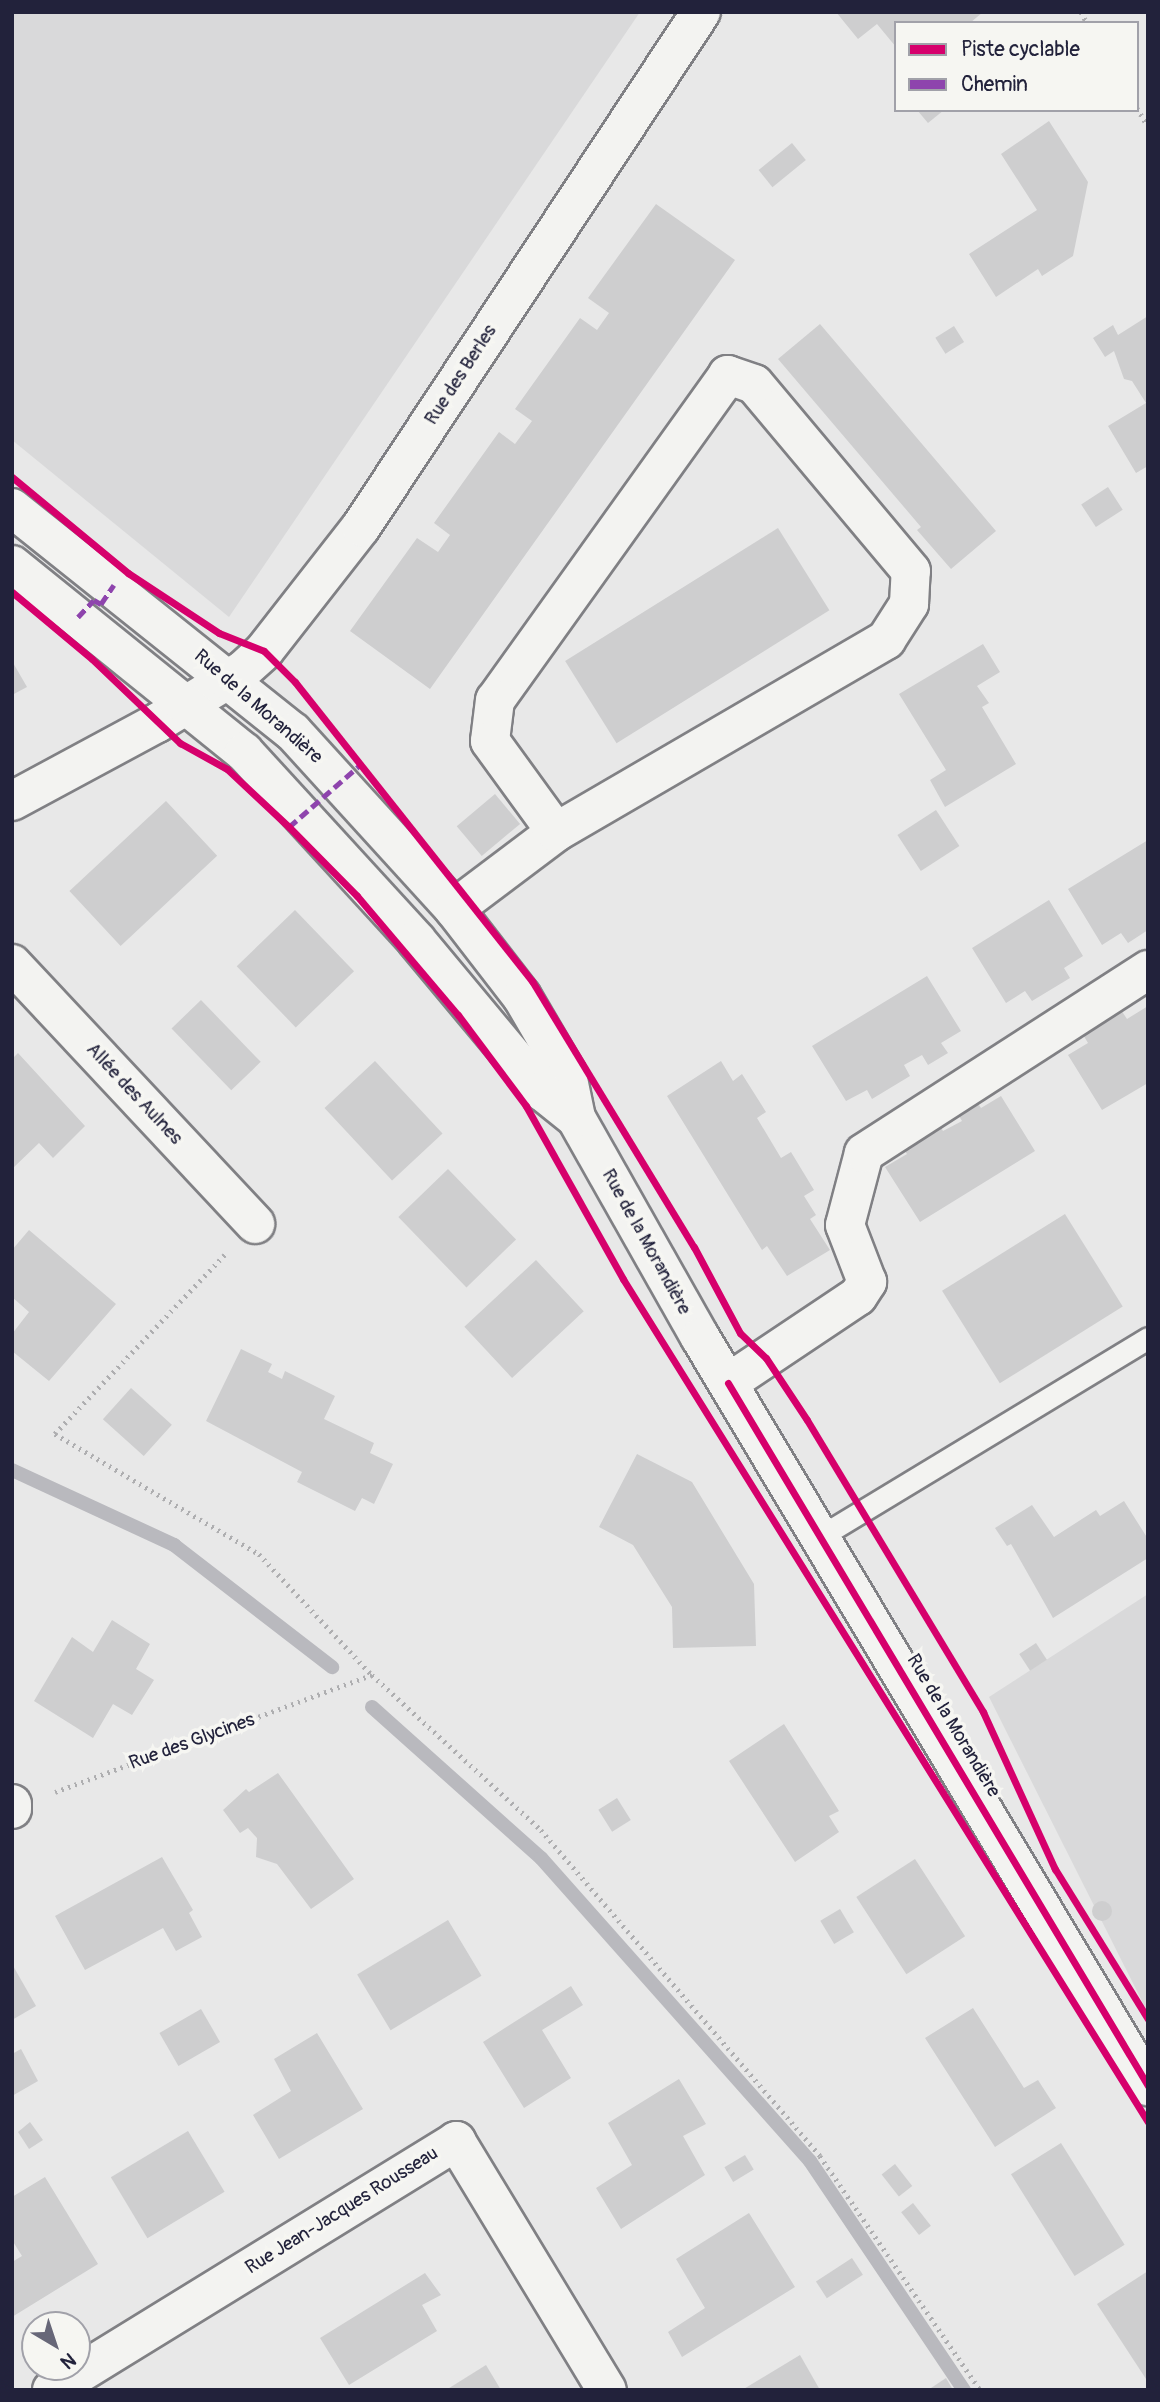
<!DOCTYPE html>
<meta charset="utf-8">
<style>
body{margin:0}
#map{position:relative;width:1160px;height:2402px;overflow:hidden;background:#e8e8e8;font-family:Pangolin,sans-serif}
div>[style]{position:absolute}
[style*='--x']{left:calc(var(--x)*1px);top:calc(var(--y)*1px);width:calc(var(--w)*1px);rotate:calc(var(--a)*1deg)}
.green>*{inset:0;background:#d9d9da}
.stream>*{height:14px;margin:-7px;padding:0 7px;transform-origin:7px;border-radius:7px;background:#b9b9be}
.building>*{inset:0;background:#cececf;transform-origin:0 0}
.round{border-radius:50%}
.path>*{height:4.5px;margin-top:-2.25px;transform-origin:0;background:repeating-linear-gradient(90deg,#aeaeb0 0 2px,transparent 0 7px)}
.roads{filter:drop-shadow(2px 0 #808084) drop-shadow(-2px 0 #808084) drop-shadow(0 2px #808084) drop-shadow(0 -2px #808084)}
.service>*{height:21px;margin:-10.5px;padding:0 10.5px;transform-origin:10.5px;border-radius:10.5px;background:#f3f3f1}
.minor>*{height:38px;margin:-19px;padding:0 19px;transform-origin:19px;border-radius:19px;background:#f3f3f1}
.tertiary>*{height:38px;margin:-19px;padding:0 19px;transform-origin:19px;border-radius:19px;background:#f3f3f1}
.quiet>*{height:5px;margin-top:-2.5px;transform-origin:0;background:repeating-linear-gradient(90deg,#8e44ad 0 10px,transparent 0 15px)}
.cycleway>*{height:7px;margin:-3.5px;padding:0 3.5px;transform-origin:3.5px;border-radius:3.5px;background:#d6006c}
span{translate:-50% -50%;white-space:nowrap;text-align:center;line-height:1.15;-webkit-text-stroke:7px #f6f6f2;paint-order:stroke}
.street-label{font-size:19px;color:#22223b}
.frame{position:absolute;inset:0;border:14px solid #22223b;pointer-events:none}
.legend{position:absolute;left:894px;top:21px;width:245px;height:91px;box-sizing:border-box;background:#f6f6f2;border:2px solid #a1a1a9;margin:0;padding:9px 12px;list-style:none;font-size:21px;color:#22223b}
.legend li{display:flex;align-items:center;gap:14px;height:35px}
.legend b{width:35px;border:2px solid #a1a1a9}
.north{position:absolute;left:21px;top:2311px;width:70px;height:70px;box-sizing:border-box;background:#f6f6f2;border:2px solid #a1a1a9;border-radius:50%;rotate:141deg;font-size:19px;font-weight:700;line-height:28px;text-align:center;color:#22223b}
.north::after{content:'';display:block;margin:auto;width:24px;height:32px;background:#676778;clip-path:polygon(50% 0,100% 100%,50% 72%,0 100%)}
</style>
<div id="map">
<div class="green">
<i style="clip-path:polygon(12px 12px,640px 12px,229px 617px,12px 440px)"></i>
<i style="clip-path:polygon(1148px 1594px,1148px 2013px,989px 1697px)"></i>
</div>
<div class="stream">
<i style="--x:12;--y:1470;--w:179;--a:24.8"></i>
<i style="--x:174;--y:1545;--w:200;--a:37.7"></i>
<i style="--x:372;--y:1707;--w:227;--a:41.8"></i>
<i style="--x:541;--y:1858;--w:405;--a:48.4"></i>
<i style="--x:810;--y:2161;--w:276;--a:56.1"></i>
</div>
<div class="building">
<i style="clip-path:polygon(836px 12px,983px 12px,970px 23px,896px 23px,896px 47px,877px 24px,858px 39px)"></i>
<i style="clip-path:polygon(917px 110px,944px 110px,928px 123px)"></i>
<i style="clip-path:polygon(1049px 121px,1088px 182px,1073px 256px,1042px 276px,1038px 269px,996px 297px,969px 254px,1037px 210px,1001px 154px)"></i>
<i style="left:792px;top:143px;width:22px;height:43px;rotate:51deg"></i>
<i style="clip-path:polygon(656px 204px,735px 260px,430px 689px,350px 631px,417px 538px,438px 552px,450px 535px,434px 523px,499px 432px,515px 444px,532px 421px,515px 409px,580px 318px,597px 330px,609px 313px,588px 298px)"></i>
<i style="clip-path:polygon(1148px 316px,1148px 466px,1136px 473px,1108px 426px,1146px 403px,1132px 381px,1124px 379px,1114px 351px,1105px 357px,1093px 338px,1113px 325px,1118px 335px)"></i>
<i style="clip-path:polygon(820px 324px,996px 531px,951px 569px,917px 530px,921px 527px,778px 359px)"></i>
<i style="left:954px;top:326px;width:19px;height:22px;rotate:58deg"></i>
<i style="left:1108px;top:487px;width:27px;height:32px;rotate:57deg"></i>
<i style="left:778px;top:528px;width:97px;height:251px;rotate:58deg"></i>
<i style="clip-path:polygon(983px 644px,1000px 672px,977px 686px,989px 703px,982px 707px,1016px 764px,945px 807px,930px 780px,946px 770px,899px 694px)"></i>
<i style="clip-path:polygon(12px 661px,27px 687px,12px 695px)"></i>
<i style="left:495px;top:794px;width:39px;height:50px;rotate:50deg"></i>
<i style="left:166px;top:801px;width:75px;height:132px;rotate:47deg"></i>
<i style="left:936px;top:810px;width:43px;height:46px;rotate:57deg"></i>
<i style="clip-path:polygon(1148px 840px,1148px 930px,1128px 943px,1121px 933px,1102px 945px,1068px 889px)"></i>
<i style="clip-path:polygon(1049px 900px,1083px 956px,1064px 968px,1070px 978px,1032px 1001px,1025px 991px,1006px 1003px,972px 948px)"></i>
<i style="left:295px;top:910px;width:85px;height:81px;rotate:46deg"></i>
<i style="clip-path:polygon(927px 976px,961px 1031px,941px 1043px,948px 1053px,928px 1065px,922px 1055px,904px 1065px,910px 1076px,872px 1099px,867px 1090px,846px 1101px,812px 1046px)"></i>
<i style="left:201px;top:1000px;width:86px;height:41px;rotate:46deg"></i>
<i style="clip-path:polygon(1148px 1006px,1148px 1083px,1102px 1110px,1068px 1055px,1088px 1043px,1082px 1033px,1121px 1010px,1127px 1019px)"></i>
<i style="clip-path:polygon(18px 1053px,85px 1126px,53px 1158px,39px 1143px,12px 1169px,12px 1059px)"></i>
<i style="left:375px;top:1061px;width:99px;height:69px;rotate:47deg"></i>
<i style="clip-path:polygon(721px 1061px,733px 1081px,742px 1074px,766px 1112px,757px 1118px,781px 1158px,791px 1152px,814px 1190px,804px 1196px,816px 1215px,810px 1219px,830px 1250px,787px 1276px,767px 1246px,762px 1250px,667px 1096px)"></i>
<i style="clip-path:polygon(1001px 1096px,1035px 1151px,920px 1222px,885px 1167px,907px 1154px,900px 1145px,938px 1122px,943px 1131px,962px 1121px,956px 1111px,975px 1099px,981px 1108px)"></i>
<i style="left:448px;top:1169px;width:98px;height:69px;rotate:46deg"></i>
<i style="left:1065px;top:1214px;width:109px;height:145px;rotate:58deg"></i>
<i style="clip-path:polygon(29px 1230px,116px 1304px,49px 1381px,12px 1351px,12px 1334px,29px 1312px,12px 1297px,12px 1250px)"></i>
<i style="left:536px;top:1260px;width:70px;height:98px;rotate:47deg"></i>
<i style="clip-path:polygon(241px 1349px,272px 1364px,268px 1372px,282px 1379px,285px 1371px,335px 1396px,324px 1419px,374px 1443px,370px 1453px,393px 1464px,374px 1504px,362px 1498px,355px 1511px,297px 1482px,302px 1472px,206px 1421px)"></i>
<i style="left:131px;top:1388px;width:55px;height:42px;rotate:42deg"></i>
<i style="clip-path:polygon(637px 1454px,692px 1482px,754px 1584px,756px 1646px,673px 1648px,672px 1607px,633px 1545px,599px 1527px)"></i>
<i style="clip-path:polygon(1124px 1501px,1148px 1539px,1148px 1558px,1053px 1618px,1011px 1544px,1007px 1546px,995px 1528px,1032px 1505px,1054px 1537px,1096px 1510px,1100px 1516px)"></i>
<i style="clip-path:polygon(112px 1620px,150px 1644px,136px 1669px,154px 1680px,132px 1715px,113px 1704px,93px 1738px,34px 1701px,72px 1637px,93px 1652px)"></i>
<i style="left:1036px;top:1643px;width:20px;height:20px;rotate:57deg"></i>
<i style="clip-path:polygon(784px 1724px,839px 1811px,829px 1816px,839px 1832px,795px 1862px,729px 1761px)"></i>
<i style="clip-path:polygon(278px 1773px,354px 1879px,311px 1909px,277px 1864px,256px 1857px,257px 1838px,248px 1828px,240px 1833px,223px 1810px,246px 1789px,249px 1792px)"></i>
<i style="left:617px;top:1798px;width:26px;height:22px;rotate:58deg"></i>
<i style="clip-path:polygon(162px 1857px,193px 1910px,189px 1913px,202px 1937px,176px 1951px,163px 1928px,85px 1970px,55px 1916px)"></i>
<i style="left:915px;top:1859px;width:92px;height:70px;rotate:57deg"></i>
<i class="round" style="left:1092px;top:1901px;width:20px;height:20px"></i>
<i style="left:840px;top:1909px;width:27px;height:23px;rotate:59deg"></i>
<i style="left:448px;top:1920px;width:65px;height:106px;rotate:59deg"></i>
<i style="clip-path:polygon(12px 1964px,36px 2006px,12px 2020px)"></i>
<i style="clip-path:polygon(571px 1986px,583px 2005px,542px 2030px,571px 2078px,524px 2108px,483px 2042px)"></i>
<i style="clip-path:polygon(973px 2008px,1024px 2088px,1038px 2080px,1056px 2108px,995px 2147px,925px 2038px)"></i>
<i style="left:201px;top:2009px;width:38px;height:48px;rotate:60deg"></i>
<i style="clip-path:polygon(317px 2033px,363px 2109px,279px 2159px,253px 2115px,291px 2091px,274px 2059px)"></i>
<i style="clip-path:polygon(21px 2049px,38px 2081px,12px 2096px,12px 2054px)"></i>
<i style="clip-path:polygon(679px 2079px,706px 2124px,683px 2136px,705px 2175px,621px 2229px,596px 2188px,632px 2165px,608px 2123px)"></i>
<i style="clip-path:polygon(30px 2122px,43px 2140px,29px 2149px,18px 2132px)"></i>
<i style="left:188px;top:2131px;width:71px;height:90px;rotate:59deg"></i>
<i style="left:1061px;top:2143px;width:120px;height:59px;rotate:58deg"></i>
<i style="left:745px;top:2155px;width:17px;height:24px;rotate:59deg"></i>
<i style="left:895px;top:2164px;width:28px;height:17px;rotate:52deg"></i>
<i style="clip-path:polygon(45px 2177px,98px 2264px,12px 2317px,12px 2262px,22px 2256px,12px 2240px,12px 2197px)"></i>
<i style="left:913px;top:2203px;width:29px;height:15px;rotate:52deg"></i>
<i style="clip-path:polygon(749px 2213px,795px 2287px,682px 2357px,668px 2332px,705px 2308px,676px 2259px)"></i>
<i style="left:852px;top:2258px;width:20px;height:43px;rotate:57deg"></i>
<i style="clip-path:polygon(1148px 2271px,1148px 2378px,1146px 2379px,1097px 2304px)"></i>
<i style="clip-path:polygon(425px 2273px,441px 2295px,422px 2305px,437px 2331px,349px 2385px,320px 2338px)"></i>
<i style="clip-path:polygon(800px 2355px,820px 2390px,742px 2390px)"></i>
<i style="clip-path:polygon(486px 2365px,501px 2390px,446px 2390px)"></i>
<i style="clip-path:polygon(946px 2378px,953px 2390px,928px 2390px)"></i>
</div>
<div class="path">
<i style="--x:1081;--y:12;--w:13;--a:61"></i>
<i style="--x:1137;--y:108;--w:21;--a:59"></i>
<i style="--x:225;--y:1255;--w:247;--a:133.5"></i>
<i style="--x:55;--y:1434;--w:237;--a:30.5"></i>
<i style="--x:259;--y:1554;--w:166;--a:47"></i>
<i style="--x:372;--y:1675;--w:229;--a:42.5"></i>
<i style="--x:541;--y:1830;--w:429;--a:49.4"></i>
<i style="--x:820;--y:2156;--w:283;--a:55.6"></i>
<i style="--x:55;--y:1792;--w:338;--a:-20.3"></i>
</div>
<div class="roads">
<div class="service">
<i style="--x:821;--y:1536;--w:382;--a:-31.2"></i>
</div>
<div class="minor">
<i style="--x:12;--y:801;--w:165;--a:-28.3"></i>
<i style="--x:157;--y:723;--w:100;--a:-31.5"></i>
<i style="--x:242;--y:671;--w:30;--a:-42"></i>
<i style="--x:264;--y:651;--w:157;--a:-52"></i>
<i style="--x:361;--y:527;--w:617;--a:-56.57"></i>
<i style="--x:454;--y:909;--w:128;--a:-37"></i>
<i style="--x:556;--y:832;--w:382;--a:-30.2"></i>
<i style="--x:886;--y:640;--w:43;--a:-57.4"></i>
<i style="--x:909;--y:604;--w:33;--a:-87"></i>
<i style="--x:911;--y:571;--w:244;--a:-130"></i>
<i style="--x:754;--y:384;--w:28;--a:-161"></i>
<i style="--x:728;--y:375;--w:400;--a:125.6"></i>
<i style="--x:495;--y:700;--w:41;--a:97"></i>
<i style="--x:490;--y:741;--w:112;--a:54"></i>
<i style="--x:12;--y:964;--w:356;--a:46.9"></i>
<i style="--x:728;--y:1383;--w:156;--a:-33.8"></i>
<i style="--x:858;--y:1296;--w:17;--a:-57"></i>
<i style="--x:867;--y:1282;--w:61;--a:-111.1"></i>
<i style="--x:845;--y:1225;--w:74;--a:-75.2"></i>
<i style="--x:864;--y:1153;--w:338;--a:-32.8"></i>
<i style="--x:12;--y:1804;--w:5;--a:90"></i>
<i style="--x:52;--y:2390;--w:475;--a:-31.6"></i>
<i style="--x:456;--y:2141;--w:291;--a:58.8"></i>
</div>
<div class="tertiary">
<i style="--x:12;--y:508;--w:359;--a:38.6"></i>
<i style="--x:293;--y:732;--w:239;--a:47.7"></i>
<i style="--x:454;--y:909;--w:111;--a:52.3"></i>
<i style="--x:522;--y:997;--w:89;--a:59.7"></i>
<i style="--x:567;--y:1074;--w:45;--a:78.4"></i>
<i style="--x:576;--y:1118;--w:252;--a:60.5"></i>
<i style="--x:700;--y:1337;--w:873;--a:59.12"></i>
<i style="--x:12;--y:565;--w:298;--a:38.9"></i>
<i style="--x:244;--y:752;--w:255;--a:47.5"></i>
<i style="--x:416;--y:940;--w:197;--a:50.2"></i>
<i style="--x:542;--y:1091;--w:43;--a:38.5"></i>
</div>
</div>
<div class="quiet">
<i style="--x:78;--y:617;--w:23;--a:-47"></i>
<i style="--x:94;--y:600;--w:8;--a:30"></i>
<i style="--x:101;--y:604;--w:23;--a:-56"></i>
<i style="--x:289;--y:827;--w:94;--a:-41.1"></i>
</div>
<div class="cycleway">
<i style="--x:12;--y:477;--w:151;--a:39.6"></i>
<i style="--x:128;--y:573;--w:109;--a:33.4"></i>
<i style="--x:219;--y:633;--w:48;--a:21.8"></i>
<i style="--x:264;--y:651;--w:44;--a:45"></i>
<i style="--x:295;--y:682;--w:382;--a:51.6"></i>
<i style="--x:532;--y:981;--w:311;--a:58.7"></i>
<i style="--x:694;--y:1247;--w:98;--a:61.9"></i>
<i style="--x:740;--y:1333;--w:36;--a:44"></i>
<i style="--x:766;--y:1358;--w:74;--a:56.5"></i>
<i style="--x:807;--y:1420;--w:341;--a:58.9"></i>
<i style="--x:983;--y:1712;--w:173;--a:65.4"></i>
<i style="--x:1055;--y:1869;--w:176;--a:58.2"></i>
<i style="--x:12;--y:592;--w:104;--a:39.9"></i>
<i style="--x:92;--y:659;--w:122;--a:43.7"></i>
<i style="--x:180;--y:743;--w:54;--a:29"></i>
<i style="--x:227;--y:769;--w:85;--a:43.1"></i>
<i style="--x:289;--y:827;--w:97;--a:45.4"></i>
<i style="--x:357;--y:896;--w:156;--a:49.7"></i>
<i style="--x:458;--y:1015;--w:114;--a:53.2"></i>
<i style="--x:526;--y:1106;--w:198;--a:60.7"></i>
<i style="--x:623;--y:1279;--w:993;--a:58.09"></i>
<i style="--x:728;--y:1383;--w:819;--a:59.14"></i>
</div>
<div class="street-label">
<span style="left:461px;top:375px;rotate:-57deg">Rue des Berles</span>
<span style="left:258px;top:707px;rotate:41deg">Rue de la Morandière</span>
<span style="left:134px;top:1094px;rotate:47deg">Allée des Aulnes</span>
<span style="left:646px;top:1242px;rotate:61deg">Rue de la Morandière</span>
<span style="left:953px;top:1726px;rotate:59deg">Rue de la Morandière</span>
<span style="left:192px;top:1742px;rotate:-20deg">Rue des Glycines</span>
<span style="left:342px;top:2211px;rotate:-32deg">Rue Jean-Jacques Rousseau</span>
</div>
<div class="frame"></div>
<ul class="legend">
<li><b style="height:9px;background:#d6006c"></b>Piste cyclable</li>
<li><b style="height:9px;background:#8e44ad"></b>Chemin</li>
</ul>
<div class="north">N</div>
</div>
